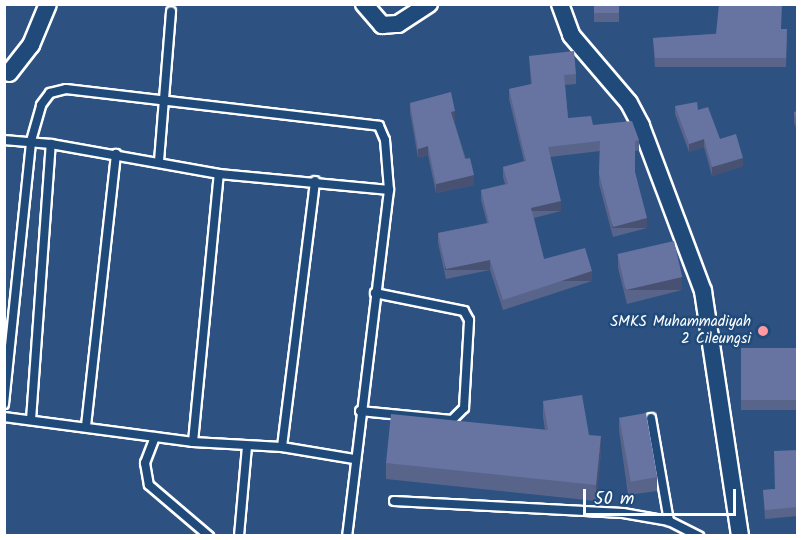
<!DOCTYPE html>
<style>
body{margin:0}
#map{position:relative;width:802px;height:540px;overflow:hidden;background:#2d5282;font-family:Kalam,sans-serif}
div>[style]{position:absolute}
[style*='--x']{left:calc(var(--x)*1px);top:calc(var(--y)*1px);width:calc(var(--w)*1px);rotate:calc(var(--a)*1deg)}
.roads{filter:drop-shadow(2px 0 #fff) drop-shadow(-2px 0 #fff) drop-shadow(0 2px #fff) drop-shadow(0 -2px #fff)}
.lane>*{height:8px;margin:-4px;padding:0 4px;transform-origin:4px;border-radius:4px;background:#1f4a7a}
.street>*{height:16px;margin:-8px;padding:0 8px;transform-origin:8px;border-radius:8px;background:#1f4a7a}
.wall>*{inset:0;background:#59648a;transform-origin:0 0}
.shaded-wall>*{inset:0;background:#485171;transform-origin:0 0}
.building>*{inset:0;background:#6774a1;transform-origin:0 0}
.dots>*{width:16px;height:16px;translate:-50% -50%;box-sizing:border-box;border:3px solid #1f4a7a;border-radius:50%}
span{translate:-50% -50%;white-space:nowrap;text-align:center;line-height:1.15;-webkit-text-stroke:5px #1f4a7a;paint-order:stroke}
.poi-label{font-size:15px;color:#fff}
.right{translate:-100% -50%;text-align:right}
.frame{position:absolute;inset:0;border:6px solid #fff;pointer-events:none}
.scale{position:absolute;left:583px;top:489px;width:153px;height:27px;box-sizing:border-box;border:3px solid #fff;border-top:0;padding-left:8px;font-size:18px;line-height:21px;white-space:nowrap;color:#fff;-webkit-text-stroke:4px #1f4a7a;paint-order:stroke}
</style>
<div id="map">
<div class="roads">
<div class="lane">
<i style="--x:4;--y:140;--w:47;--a:4.9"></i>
<i style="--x:51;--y:144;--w:171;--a:10.1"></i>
<i style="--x:219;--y:174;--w:171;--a:5.4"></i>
<i style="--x:389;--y:190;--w:349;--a:96.9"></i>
<i style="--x:159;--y:161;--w:150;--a:-85.4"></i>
<i style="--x:4;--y:404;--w:264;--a:-84.1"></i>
<i style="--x:31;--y:141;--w:37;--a:-74"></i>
<i style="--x:41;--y:105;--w:15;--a:-53"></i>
<i style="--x:50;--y:93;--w:16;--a:-14"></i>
<i style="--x:66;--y:89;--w:315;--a:6.7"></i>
<i style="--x:379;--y:126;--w:15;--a:67"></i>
<i style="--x:385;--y:140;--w:50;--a:85.4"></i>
<i style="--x:360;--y:411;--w:92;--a:5.6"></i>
<i style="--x:452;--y:420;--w:17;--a:-45"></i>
<i style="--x:464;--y:408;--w:88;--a:-86.7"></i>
<i style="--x:469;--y:320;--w:10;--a:-119"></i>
<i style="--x:464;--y:311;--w:91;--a:-168.6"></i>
<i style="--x:4;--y:417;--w:191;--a:7.5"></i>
<i style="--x:193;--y:442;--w:89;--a:3.2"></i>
<i style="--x:282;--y:447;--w:73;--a:9.5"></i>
<i style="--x:651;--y:418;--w:105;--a:80.1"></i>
<i style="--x:31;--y:420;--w:277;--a:-85.9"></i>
<i style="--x:86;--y:426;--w:274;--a:-83.7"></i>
<i style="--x:155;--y:437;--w:28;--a:111"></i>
<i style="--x:145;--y:463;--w:22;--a:80"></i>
<i style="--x:149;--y:485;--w:79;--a:40.4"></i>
<i style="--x:193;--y:442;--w:269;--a:-84.5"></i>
<i style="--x:282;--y:447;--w:268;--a:-82.9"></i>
<i style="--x:394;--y:501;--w:229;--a:3"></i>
<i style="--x:623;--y:513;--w:47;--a:9.9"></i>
<i style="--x:669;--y:521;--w:34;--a:27"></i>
<i style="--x:239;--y:536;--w:90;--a:-84.9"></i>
</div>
<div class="street">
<i style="--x:364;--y:4;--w:28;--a:49"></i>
<i style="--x:382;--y:25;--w:16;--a:-4"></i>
<i style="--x:398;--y:24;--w:37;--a:-33"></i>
<i style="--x:560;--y:4;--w:33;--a:70"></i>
<i style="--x:571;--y:35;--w:89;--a:49.5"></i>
<i style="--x:629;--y:103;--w:26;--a:62"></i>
<i style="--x:641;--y:126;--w:176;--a:69.4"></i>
<i style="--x:703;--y:291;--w:248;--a:81.4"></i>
<i style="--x:9;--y:73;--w:36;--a:-52"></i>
<i style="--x:31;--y:45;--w:44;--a:-67.5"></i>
</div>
</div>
<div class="wall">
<i style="left:594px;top:4px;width:25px;height:18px"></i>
<i style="clip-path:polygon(782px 29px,787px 29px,786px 67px,655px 67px,653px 38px)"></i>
<i style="clip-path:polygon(529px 56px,576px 74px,576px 84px,565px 85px,568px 118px,593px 125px,639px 140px,639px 150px,635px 151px,635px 172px,647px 228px,613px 237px,599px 184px,600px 151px,550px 157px,561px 211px,534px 218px,544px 259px,592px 281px,503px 310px,490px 270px,446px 279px,438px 243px,438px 233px,487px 223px,481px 200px,481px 190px,505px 184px,503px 177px,503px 167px,524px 161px,509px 99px,509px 89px,531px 84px)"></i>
<i style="clip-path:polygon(410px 103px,455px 120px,454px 121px,474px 185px,436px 193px,428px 155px,418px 158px,410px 112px)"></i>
<i style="clip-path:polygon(675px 106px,698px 110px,720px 139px,743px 166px,712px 176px,704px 147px,689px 152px,675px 114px)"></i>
<i style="clip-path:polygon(798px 111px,798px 134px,794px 122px,794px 112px)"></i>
<i style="clip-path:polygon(618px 255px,682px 290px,627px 304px,618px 268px)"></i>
<i style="left:797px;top:348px;width:62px;height:56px;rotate:90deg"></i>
<i style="clip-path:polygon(543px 401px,589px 435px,601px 452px,596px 501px,386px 479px,386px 463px,545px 430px,543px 417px)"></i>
<i style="clip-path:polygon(619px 417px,657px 477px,657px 491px,628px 495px,619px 430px)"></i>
<i style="clip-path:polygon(798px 450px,798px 516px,765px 519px,763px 490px,775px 489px)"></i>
</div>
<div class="shaded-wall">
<i style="clip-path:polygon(455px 111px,455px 120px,451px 122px,451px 112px)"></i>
<i style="clip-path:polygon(704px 139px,704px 147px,689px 152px,689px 144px)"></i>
<i style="clip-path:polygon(428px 146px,428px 155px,418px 158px,418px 149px)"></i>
<i style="clip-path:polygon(743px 158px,743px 166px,712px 176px,712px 167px)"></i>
<i style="clip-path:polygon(474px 175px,474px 185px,436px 193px,436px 184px)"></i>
<i style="left:561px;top:201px;width:10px;height:31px;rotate:90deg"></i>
<i style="left:647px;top:218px;width:10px;height:35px;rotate:90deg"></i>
<i style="left:490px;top:260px;width:10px;height:45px;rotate:90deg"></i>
<i style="left:592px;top:271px;width:10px;height:94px;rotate:90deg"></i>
<i style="left:682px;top:277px;width:13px;height:57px;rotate:90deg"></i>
<i style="clip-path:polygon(601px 436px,601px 452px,596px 501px,596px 485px)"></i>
</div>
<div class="building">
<i style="left:594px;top:4px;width:25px;height:9px"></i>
<i style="clip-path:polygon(719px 4px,782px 4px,781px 29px,787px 29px,786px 58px,655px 58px,653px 38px,716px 34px)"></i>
<i style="clip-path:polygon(574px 51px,576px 74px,564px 75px,568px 118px,591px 116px,593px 125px,632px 121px,639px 140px,635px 141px,635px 172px,647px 218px,613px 227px,599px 174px,600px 141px,548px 147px,561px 201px,531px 208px,544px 259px,585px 248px,592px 271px,503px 300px,490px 260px,446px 269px,438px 233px,489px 223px,481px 190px,508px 184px,503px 167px,526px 161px,509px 89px,532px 84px,529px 56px)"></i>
<i style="clip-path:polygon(451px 92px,455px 111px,451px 112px,465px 159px,470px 158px,474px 175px,436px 184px,428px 146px,418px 149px,410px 103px)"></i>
<i style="clip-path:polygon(697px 102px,698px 110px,708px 107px,720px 139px,736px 134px,743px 158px,712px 167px,704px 139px,689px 144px,675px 106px)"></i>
<i style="clip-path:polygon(798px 111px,798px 125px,794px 112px)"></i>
<i style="left:674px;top:241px;width:37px;height:58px;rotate:77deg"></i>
<i style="left:797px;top:348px;width:52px;height:56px;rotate:90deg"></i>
<i style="clip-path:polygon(582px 395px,589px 435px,601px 436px,596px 485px,386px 463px,391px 414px,548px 430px,543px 401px)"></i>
<i style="left:646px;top:413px;width:65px;height:27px;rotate:80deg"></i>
<i style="clip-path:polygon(798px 450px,798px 507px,765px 510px,763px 490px,775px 489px,774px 451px)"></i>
</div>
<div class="dots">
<i style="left:763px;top:331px;background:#ff9aa2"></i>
</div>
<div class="poi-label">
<span class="right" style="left:751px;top:331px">SMKS Muhammadiyah<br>2 Cileungsi</span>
</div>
<div class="frame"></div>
<div class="scale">50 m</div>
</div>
